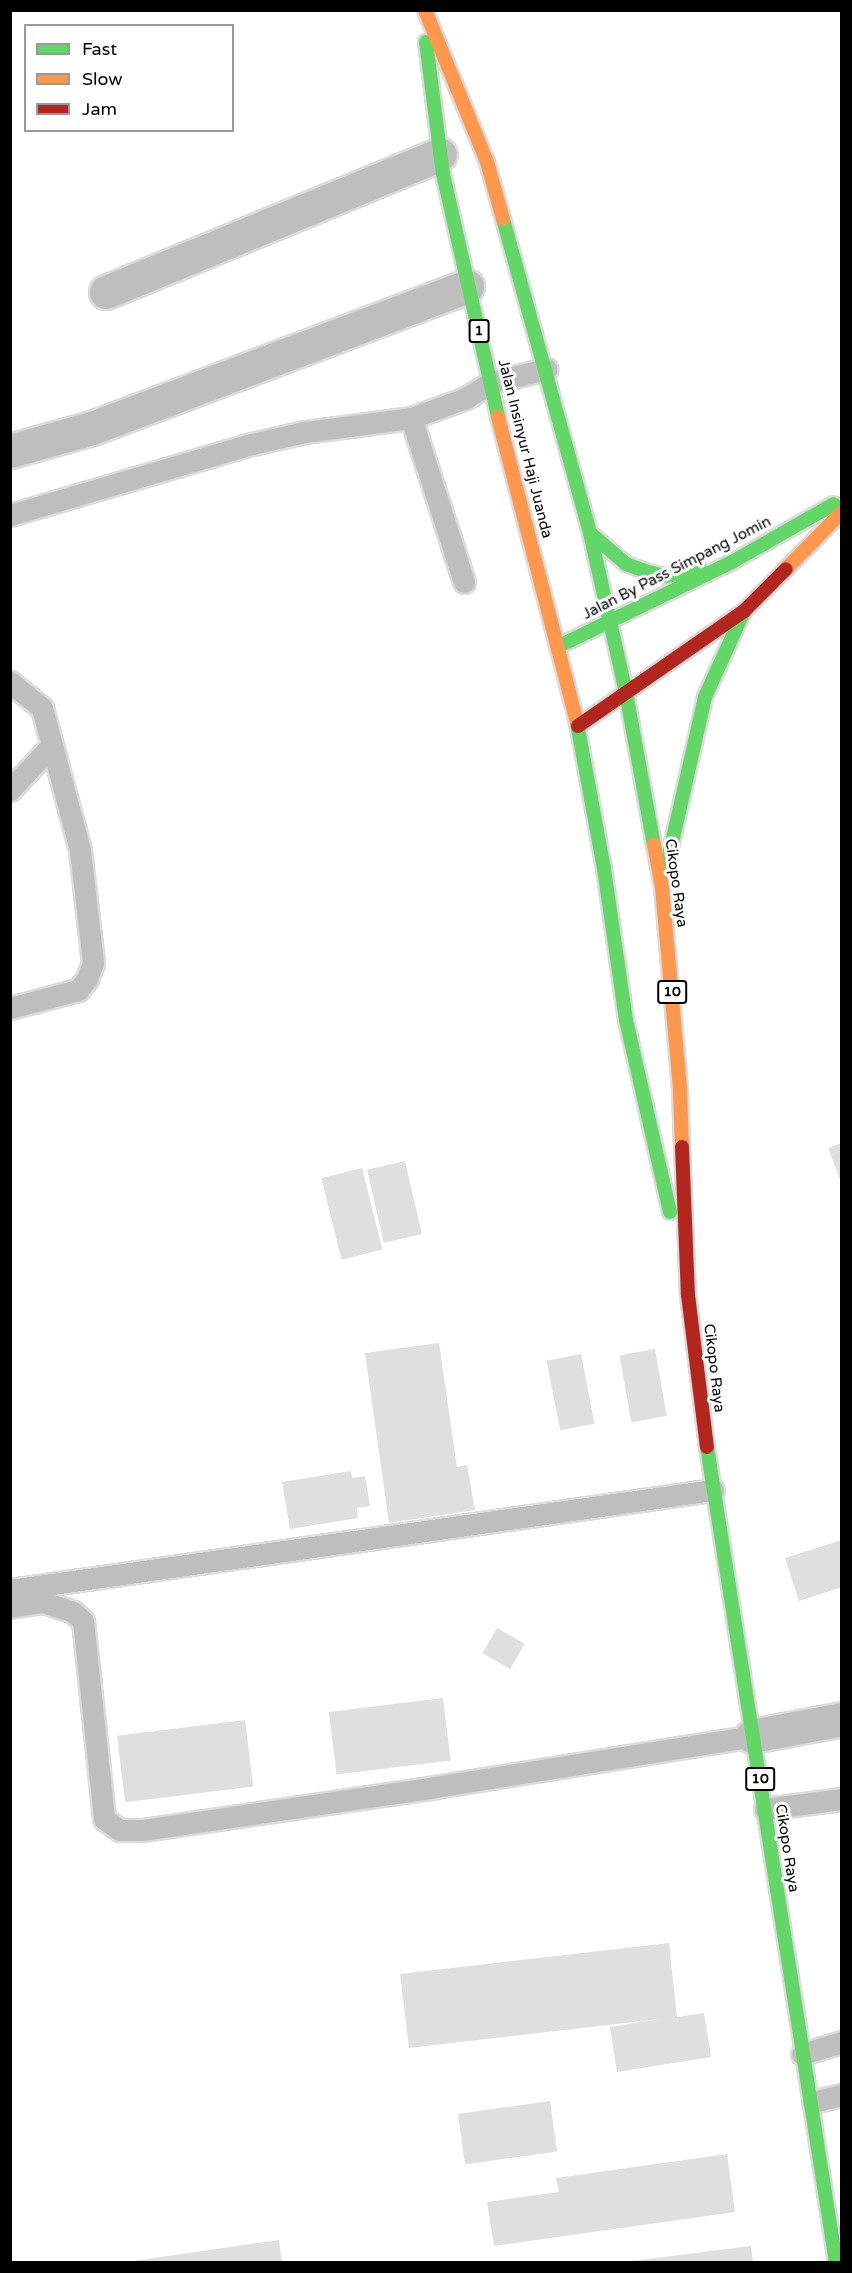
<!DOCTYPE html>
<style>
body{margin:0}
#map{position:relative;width:852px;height:2273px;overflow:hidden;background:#fff;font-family:"Varela Round",sans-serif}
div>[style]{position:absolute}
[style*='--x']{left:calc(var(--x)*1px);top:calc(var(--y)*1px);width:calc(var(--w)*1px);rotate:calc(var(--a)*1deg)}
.building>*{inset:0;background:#dfdfdf;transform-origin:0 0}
.roads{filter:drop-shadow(2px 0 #dbdbdb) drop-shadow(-2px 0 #dbdbdb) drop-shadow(0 2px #dbdbdb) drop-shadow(0 -2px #dbdbdb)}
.lane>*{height:21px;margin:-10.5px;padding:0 10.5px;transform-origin:10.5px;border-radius:10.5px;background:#bebebe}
.street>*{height:33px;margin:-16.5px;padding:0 16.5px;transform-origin:16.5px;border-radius:16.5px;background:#bebebe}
.fast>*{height:14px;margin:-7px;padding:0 7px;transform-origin:7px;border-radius:7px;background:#63d668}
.slow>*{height:14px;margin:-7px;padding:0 7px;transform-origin:7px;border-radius:7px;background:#ff974d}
.jam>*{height:14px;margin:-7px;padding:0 7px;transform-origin:7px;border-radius:7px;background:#b3261e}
span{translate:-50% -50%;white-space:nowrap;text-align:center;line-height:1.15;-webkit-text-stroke:6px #fff;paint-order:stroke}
.shield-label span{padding:2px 4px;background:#fff;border:2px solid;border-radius:4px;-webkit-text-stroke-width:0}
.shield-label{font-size:14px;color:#000;font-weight:700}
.street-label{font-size:15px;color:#000}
.frame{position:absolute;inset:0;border:12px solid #000;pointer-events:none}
.legend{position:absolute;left:24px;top:24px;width:210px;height:108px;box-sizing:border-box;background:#fff;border:2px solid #999;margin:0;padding:8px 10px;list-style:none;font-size:18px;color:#000}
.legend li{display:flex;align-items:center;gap:12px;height:30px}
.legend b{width:30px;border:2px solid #999}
</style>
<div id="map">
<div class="building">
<i style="clip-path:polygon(842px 1143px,842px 1182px,841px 1182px,828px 1148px)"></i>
<i style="left:405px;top:1161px;width:75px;height:39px;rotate:77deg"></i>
<i style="left:362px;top:1168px;width:84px;height:42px;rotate:76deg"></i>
<i style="clip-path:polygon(439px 1343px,457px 1467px,467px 1465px,475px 1510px,389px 1523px,365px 1353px)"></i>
<i style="left:655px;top:1349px;width:68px;height:36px;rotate:80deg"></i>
<i style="left:581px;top:1354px;width:71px;height:35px;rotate:79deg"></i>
<i style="clip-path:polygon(351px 1471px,352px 1478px,365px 1476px,370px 1506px,357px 1508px,358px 1518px,290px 1529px,282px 1482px)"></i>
<i style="clip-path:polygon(842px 1540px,842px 1587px,799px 1601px,785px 1558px)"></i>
<i style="left:497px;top:1628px;width:32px;height:29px;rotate:30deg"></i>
<i style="left:443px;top:1698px;width:63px;height:115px;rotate:83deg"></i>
<i style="left:245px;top:1720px;width:67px;height:129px;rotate:83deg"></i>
<i style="clip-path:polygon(669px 1943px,677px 2017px,704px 2013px,711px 2057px,617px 2072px,610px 2027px,660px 2019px,409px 2048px,400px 1974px)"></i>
<i style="left:550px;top:2101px;width:51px;height:93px;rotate:82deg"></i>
<i style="clip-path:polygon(727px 2154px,735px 2212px,494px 2246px,487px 2202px,559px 2192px,556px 2178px)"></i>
<i style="clip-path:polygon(279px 2240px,282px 2262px,133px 2262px,133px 2261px)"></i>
<i style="clip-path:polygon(751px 2246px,753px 2262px,632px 2262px,632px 2261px)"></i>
</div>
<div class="roads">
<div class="lane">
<i style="--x:10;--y:515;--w:252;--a:-16.4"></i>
<i style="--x:252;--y:444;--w:54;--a:-12.8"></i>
<i style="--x:305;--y:432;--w:107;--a:-7.5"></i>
<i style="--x:464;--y:582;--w:172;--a:-107.9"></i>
<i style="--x:411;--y:418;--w:59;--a:-20"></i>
<i style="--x:466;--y:398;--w:31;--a:-32"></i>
<i style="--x:492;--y:382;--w:56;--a:-13.5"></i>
<i style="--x:10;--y:682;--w:41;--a:39.1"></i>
<i style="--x:42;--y:708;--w:147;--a:75"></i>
<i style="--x:80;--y:850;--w:114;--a:83.4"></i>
<i style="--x:93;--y:963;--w:17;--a:111"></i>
<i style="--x:87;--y:979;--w:14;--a:129"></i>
<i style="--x:78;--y:990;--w:70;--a:165.2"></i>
<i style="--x:10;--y:790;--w:60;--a:-47"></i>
<i style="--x:10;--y:1590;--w:710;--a:-8.1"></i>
<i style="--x:10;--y:1607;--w:33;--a:-9"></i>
<i style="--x:43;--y:1602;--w:32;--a:18"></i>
<i style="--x:73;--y:1612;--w:13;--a:42"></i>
<i style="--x:83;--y:1621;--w:199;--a:83.9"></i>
<i style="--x:104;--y:1819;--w:19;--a:35"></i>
<i style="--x:120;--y:1830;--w:22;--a:0"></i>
<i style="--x:142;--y:1830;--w:296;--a:-8.3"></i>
<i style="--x:435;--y:1787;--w:321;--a:-9.1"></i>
<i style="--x:765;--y:1809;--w:78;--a:-7.4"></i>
<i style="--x:802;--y:2054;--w:42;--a:-16.7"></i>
<i style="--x:813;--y:2102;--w:30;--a:-14"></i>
</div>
<div class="street">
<i style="--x:106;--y:292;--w:361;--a:-22.4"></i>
<i style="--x:10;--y:451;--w:85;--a:-15.7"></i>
<i style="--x:92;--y:428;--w:401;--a:-20.7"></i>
<i style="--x:752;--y:1736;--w:92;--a:-10.7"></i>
</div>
<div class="fast">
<i style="--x:426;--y:42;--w:133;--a:82.7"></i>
<i style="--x:443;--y:174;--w:249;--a:77.2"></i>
<i style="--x:503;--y:219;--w:326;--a:74.5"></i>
<i style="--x:590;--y:533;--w:164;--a:77.3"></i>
<i style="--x:626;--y:693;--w:155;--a:79.6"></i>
<i style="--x:590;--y:533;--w:48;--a:40.7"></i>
<i style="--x:626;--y:564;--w:23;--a:20"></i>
<i style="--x:648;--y:572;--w:18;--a:13"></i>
<i style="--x:666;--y:576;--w:35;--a:-10"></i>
<i style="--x:559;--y:646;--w:192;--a:-25.9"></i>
<i style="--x:732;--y:562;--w:117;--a:-29.6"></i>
<i style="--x:577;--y:723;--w:148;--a:79.5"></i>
<i style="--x:604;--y:869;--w:153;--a:81.7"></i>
<i style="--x:626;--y:1020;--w:197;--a:77.1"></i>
<i style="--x:666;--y:869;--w:176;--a:-77.2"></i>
<i style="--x:705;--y:697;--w:94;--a:-65.6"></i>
<i style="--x:707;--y:1447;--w:825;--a:81.01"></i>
</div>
<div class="slow">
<i style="--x:425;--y:10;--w:164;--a:67.8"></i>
<i style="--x:487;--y:162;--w:59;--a:74.3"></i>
<i style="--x:498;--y:417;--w:316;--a:75.5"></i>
<i style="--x:786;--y:569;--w:80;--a:-45.5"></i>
<i style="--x:654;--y:845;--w:43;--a:79.2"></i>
<i style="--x:662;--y:887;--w:204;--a:84.9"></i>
<i style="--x:680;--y:1090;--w:57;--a:88"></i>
</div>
<div class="jam">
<i style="--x:578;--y:726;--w:202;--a:-34.7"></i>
<i style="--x:744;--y:611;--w:59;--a:-45"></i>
<i style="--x:682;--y:1147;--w:148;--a:87.7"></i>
<i style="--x:688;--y:1295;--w:153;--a:82.9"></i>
</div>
</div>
<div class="shield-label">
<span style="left:479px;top:331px">1</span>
<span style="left:672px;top:992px">10</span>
<span style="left:760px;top:1779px">10</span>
</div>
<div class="street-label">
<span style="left:525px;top:449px;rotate:76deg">Jalan Insinyur Haji Juanda</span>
<span style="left:677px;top:568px;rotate:-27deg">Jalan By Pass Simpang Jomin</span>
<span style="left:676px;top:883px;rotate:82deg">Cikopo Raya</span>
<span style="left:714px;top:1368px;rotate:83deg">Cikopo Raya</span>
<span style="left:787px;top:1848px;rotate:81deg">Cikopo Raya</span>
</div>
<div class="frame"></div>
<ul class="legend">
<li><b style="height:8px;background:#63d668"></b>Fast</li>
<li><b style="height:8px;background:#ff974d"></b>Slow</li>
<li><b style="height:8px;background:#b3261e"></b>Jam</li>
</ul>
</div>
